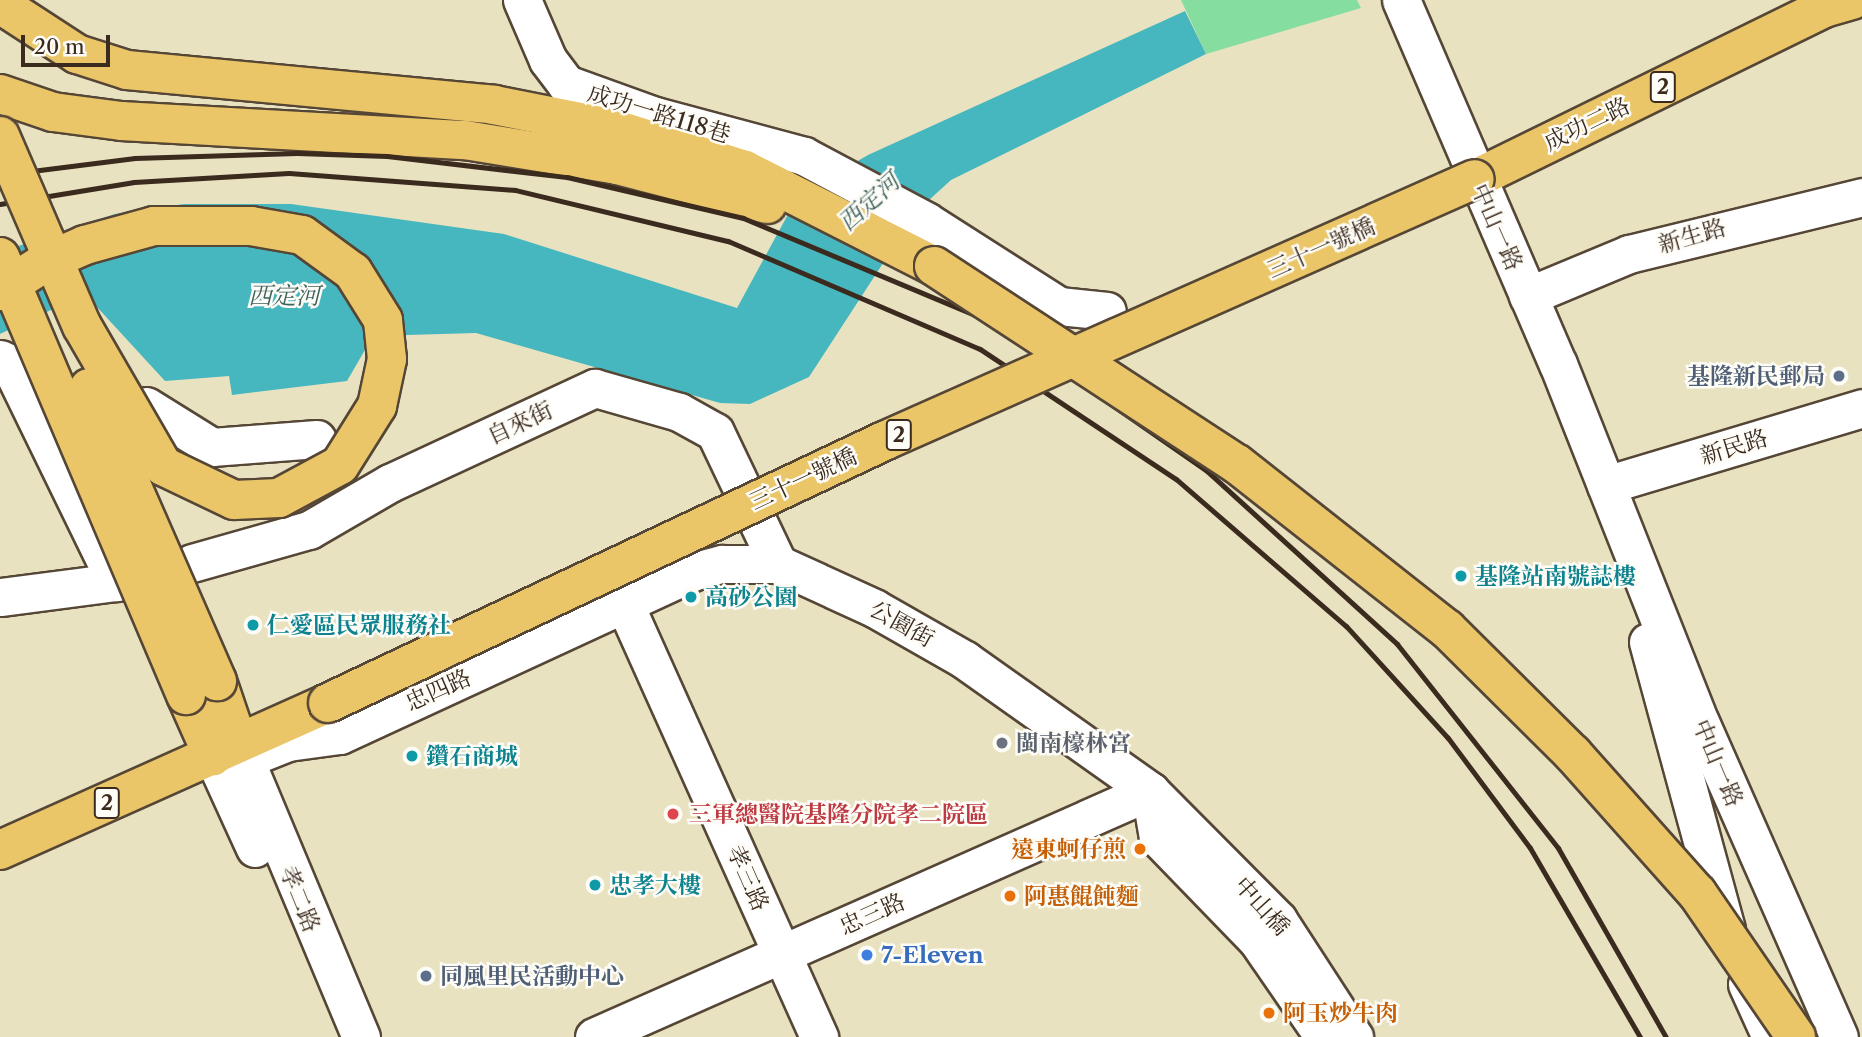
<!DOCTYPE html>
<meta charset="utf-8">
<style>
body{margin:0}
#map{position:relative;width:1862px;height:1037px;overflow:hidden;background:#e9e2c0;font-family:"Libre Caslon Text","Noto Serif TC",serif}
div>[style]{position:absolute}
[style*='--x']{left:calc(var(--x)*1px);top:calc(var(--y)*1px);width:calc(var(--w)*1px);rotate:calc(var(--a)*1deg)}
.green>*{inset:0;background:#86dda0}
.water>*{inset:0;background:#47b7bf}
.roads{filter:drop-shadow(2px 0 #554636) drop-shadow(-2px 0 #554636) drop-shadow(0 2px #554636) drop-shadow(0 -2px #554636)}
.minor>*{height:37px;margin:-18.5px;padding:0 18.5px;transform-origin:18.5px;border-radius:18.5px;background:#fff}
.major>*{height:38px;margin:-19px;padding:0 19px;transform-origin:19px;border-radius:19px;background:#ebc669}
.highway>*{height:38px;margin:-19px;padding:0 19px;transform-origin:19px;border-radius:19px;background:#ebc669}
.rail>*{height:5px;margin:-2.5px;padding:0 2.5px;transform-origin:2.5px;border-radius:2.5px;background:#3b2a1e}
.bridges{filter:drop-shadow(2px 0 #554636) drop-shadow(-2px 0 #554636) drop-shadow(0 2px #554636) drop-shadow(0 -2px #554636)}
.major-bridge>*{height:38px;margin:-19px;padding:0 19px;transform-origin:19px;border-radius:19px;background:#ebc669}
.highway-bridge>*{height:38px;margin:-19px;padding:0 19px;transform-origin:19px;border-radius:19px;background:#ebc669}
.dots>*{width:19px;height:19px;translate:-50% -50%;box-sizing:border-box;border:4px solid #fdfcf7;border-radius:50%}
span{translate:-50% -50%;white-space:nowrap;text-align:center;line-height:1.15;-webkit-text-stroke:5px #fdfcf7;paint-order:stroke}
.shield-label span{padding:2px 5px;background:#fdfcf7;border:2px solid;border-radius:5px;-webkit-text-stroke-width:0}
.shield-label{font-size:21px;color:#3b2a1e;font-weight:700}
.street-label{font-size:23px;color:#3b2a1e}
.service-label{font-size:23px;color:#4e5e75;font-weight:700}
.right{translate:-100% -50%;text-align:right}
.left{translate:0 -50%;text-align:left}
.culture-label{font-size:23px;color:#0d838f;font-weight:700}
.worship-label{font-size:23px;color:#5b616d;font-weight:700}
.health-label{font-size:23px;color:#be3a42;font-weight:700}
.food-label{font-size:23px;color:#c56008;font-weight:700}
.shop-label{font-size:23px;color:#366cbe;font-weight:700}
.water-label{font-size:24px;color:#40625e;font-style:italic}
.scale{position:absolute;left:21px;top:35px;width:89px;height:32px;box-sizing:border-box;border:4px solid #3b2a1e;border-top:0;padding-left:9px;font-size:21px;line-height:24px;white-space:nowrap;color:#3b2a1e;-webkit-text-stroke:5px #fdfcf7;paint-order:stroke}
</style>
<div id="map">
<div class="green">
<i style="clip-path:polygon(1181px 0,1357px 0,1361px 8px,1206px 54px)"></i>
</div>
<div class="water">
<i style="clip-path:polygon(1185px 11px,1206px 54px,951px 180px,917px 211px,809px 377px,750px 404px,720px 403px,476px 333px,373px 336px,347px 381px,232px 395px,229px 376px,165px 381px,85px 294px,0 334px,0 252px,115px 214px,184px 204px,291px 204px,504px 234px,737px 308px,798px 196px,868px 155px)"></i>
</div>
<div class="roads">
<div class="minor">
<i style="--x:522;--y:0;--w:65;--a:66.6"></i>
<i style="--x:548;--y:60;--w:30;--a:53"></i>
<i style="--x:566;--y:84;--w:95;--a:19.8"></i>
<i style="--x:655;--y:116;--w:154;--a:15"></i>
<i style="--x:804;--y:156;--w:138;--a:28"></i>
<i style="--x:926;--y:221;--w:158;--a:32.6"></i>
<i style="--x:1059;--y:306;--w:48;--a:5.9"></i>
<i style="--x:1401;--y:0;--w:396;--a:66.7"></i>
<i style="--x:1558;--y:364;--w:385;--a:68.4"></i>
<i style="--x:1700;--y:722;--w:344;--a:66.2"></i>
<i style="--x:1528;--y:296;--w:109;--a:-22.6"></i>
<i style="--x:1629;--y:254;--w:240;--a:-13.7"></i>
<i style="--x:0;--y:359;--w:10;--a:24"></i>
<i style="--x:9;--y:363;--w:244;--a:64"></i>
<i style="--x:116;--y:582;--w:117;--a:172.6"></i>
<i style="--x:146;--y:406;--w:78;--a:31.8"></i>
<i style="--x:212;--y:447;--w:105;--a:-4.4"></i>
<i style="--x:1606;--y:485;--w:267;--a:-16.7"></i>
<i style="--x:192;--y:563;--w:122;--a:-15.8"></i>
<i style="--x:309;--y:530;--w:94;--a:-30.1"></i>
<i style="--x:390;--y:483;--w:226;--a:-24.9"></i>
<i style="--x:595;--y:388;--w:87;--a:15.9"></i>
<i style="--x:679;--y:412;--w:41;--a:29.1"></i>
<i style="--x:715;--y:432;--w:146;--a:64.5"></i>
<i style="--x:625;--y:605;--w:474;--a:65.8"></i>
<i style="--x:1648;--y:642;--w:298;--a:74.8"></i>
<i style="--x:238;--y:743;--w:319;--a:67.3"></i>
<i style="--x:213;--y:756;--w:101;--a:65.5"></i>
<i style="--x:245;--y:759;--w:46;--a:-21.6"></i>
<i style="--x:288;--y:742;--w:52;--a:-7.7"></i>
<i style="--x:340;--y:735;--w:391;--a:-24.8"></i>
<i style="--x:695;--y:571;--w:28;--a:-15"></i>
<i style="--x:722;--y:564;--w:56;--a:0"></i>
<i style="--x:778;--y:564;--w:106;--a:24.6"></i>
<i style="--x:874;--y:608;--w:105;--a:29.7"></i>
<i style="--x:965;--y:660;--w:227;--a:35.3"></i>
<i style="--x:1150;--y:791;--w:182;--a:45.2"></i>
<i style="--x:1278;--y:920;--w:140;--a:57"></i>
<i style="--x:1150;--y:791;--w:48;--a:80.3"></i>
<i style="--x:1158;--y:838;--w:142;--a:45.9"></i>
<i style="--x:1257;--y:940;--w:118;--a:55.4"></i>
<i style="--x:1747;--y:984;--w:58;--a:65.6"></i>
<i style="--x:594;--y:1037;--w:608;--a:-23.87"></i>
</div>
<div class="major">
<i style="--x:1475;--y:179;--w:389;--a:-26.1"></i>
<i style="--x:1824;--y:8;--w:29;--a:-16"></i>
<i style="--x:0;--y:850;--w:359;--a:-24.1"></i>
</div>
<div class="highway">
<i style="--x:0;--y:4;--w:92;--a:33"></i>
<i style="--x:77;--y:54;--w:52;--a:17.7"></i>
<i style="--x:127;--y:70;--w:369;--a:5.4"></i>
<i style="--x:494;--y:105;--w:123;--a:11.2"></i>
<i style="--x:615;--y:129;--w:136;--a:17.5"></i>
<i style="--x:745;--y:170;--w:212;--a:26.9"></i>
<i style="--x:0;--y:94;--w:56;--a:18.8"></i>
<i style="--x:53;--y:112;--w:69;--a:7.5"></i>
<i style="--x:121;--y:121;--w:345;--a:3.2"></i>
<i style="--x:465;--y:140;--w:154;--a:9.3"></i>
<i style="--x:617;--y:165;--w:155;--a:14.6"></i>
<i style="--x:217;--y:681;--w:65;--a:71.3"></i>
<i style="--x:186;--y:695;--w:67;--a:66.1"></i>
</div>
</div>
<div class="rail">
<i style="--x:0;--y:175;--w:136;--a:-7.2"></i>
<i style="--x:135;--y:158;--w:162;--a:-1.8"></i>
<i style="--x:297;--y:153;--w:90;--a:1.9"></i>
<i style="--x:387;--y:156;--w:181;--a:6.7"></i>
<i style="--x:567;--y:177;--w:181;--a:13.1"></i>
<i style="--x:743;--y:218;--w:272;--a:22.7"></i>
<i style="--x:994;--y:323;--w:259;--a:34.8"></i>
<i style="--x:1207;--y:471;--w:257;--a:42.3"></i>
<i style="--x:1397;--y:644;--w:260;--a:51.7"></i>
<i style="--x:1558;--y:848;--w:218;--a:60.3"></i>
<i style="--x:0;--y:204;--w:136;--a:-9.3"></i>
<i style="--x:134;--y:182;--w:155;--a:-3.3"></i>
<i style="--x:289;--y:173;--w:227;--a:4.3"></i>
<i style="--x:515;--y:190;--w:219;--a:13.5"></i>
<i style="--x:728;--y:241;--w:274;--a:23.2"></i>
<i style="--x:980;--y:349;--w:235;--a:33.6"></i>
<i style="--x:1176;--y:479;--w:225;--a:40.9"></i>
<i style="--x:1346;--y:626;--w:151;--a:47.7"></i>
<i style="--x:1448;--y:738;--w:137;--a:53.3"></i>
<i style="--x:1530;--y:848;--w:219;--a:59.8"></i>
</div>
<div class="bridges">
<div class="major-bridge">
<i style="--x:328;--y:703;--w:615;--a:-25.23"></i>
<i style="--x:884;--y:441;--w:646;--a:-23.91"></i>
</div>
<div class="highway-bridge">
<i style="--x:0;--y:136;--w:207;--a:66.7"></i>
<i style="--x:82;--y:326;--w:162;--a:59.9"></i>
<i style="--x:163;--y:466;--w:79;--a:25.6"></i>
<i style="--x:234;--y:500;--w:45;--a:-2.5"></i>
<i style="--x:279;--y:498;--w:69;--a:-28.4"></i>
<i style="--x:340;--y:465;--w:70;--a:-57.9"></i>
<i style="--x:377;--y:406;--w:48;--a:-78"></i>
<i style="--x:387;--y:359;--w:39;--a:-96"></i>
<i style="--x:383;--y:320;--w:57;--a:-122"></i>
<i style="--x:353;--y:272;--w:63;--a:-144"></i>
<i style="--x:302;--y:235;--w:52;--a:-170"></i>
<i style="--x:251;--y:226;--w:97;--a:180"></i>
<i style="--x:154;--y:226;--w:72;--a:164.6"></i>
<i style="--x:85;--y:245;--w:45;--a:156.3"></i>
<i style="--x:44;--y:263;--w:52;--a:147.5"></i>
<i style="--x:0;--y:257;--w:476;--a:67"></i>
<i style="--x:934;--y:266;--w:362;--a:33.2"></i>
<i style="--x:1237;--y:464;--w:267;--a:38.2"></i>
<i style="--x:1447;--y:629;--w:177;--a:44.8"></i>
<i style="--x:1573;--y:754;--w:186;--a:48.3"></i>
<i style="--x:1697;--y:893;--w:175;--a:55.5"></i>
<i style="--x:89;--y:388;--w:320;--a:66.4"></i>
</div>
</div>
<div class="dots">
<i style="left:1839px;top:376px;background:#5c6f8a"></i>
<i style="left:1461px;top:576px;background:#0f9aa8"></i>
<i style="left:691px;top:597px;background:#0f9aa8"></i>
<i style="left:253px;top:625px;background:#0f9aa8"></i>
<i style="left:1002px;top:743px;background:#6b7280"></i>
<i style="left:412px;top:756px;background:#0f9aa8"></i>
<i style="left:673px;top:814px;background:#e0444e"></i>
<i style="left:1140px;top:849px;background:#e8710a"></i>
<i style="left:595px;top:885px;background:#0f9aa8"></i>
<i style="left:1010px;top:896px;background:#e8710a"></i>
<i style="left:867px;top:955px;background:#3f7fe0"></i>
<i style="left:426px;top:976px;background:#5c6f8a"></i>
<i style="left:1269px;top:1013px;background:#e8710a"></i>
</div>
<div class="shield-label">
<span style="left:1663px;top:87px">2</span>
<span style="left:899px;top:435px">2</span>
<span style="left:107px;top:803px">2</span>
</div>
<div class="street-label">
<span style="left:659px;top:114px;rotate:17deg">成功一路118巷</span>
<span style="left:1587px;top:124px;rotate:-26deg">成功二路</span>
<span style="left:1497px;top:227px;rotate:66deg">中山一路</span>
<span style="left:1692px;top:236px;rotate:-16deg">新生路</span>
<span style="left:1321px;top:248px;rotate:-24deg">三十一號橋</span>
<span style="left:520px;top:423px;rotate:-25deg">自來街</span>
<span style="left:1734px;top:447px;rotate:-17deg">新民路</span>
<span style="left:803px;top:479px;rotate:-25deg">三十一號橋</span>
<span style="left:902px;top:624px;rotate:29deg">公園街</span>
<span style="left:438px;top:690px;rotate:-24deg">忠四路</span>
<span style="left:1718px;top:763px;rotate:67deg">中山一路</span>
<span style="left:748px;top:878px;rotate:66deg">孝三路</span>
<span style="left:300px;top:899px;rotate:68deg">孝二路</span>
<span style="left:1262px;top:906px;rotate:48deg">中山橋</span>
<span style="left:872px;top:914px;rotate:-24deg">忠三路</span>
</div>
<div class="service-label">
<span class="right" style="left:1825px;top:376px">基隆新民郵局</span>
<span class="left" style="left:440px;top:976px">同風里民活動中心</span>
</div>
<div class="culture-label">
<span class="left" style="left:1475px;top:576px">基隆站南號誌樓</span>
<span class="left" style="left:705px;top:597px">高砂公園</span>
<span class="left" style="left:267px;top:625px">仁愛區民眾服務社</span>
<span class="left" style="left:426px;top:756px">鑽石商城</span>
<span class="left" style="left:609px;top:885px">忠孝大樓</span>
</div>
<div class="worship-label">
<span class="left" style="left:1016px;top:743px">閩南檺林宮</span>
</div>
<div class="health-label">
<span class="left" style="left:689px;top:814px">三軍總醫院基隆分院孝二院區</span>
</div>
<div class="food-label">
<span class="right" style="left:1126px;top:849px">遠東蚵仔煎</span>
<span class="left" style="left:1024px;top:896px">阿惠餛飩麵</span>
<span class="left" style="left:1283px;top:1013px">阿玉炒牛肉</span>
</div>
<div class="shop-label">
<span class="left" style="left:881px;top:955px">7-Eleven</span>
</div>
<div class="water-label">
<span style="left:869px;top:202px;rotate:-42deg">西定河</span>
<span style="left:284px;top:296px">西定河</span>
</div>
<div class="scale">20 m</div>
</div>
